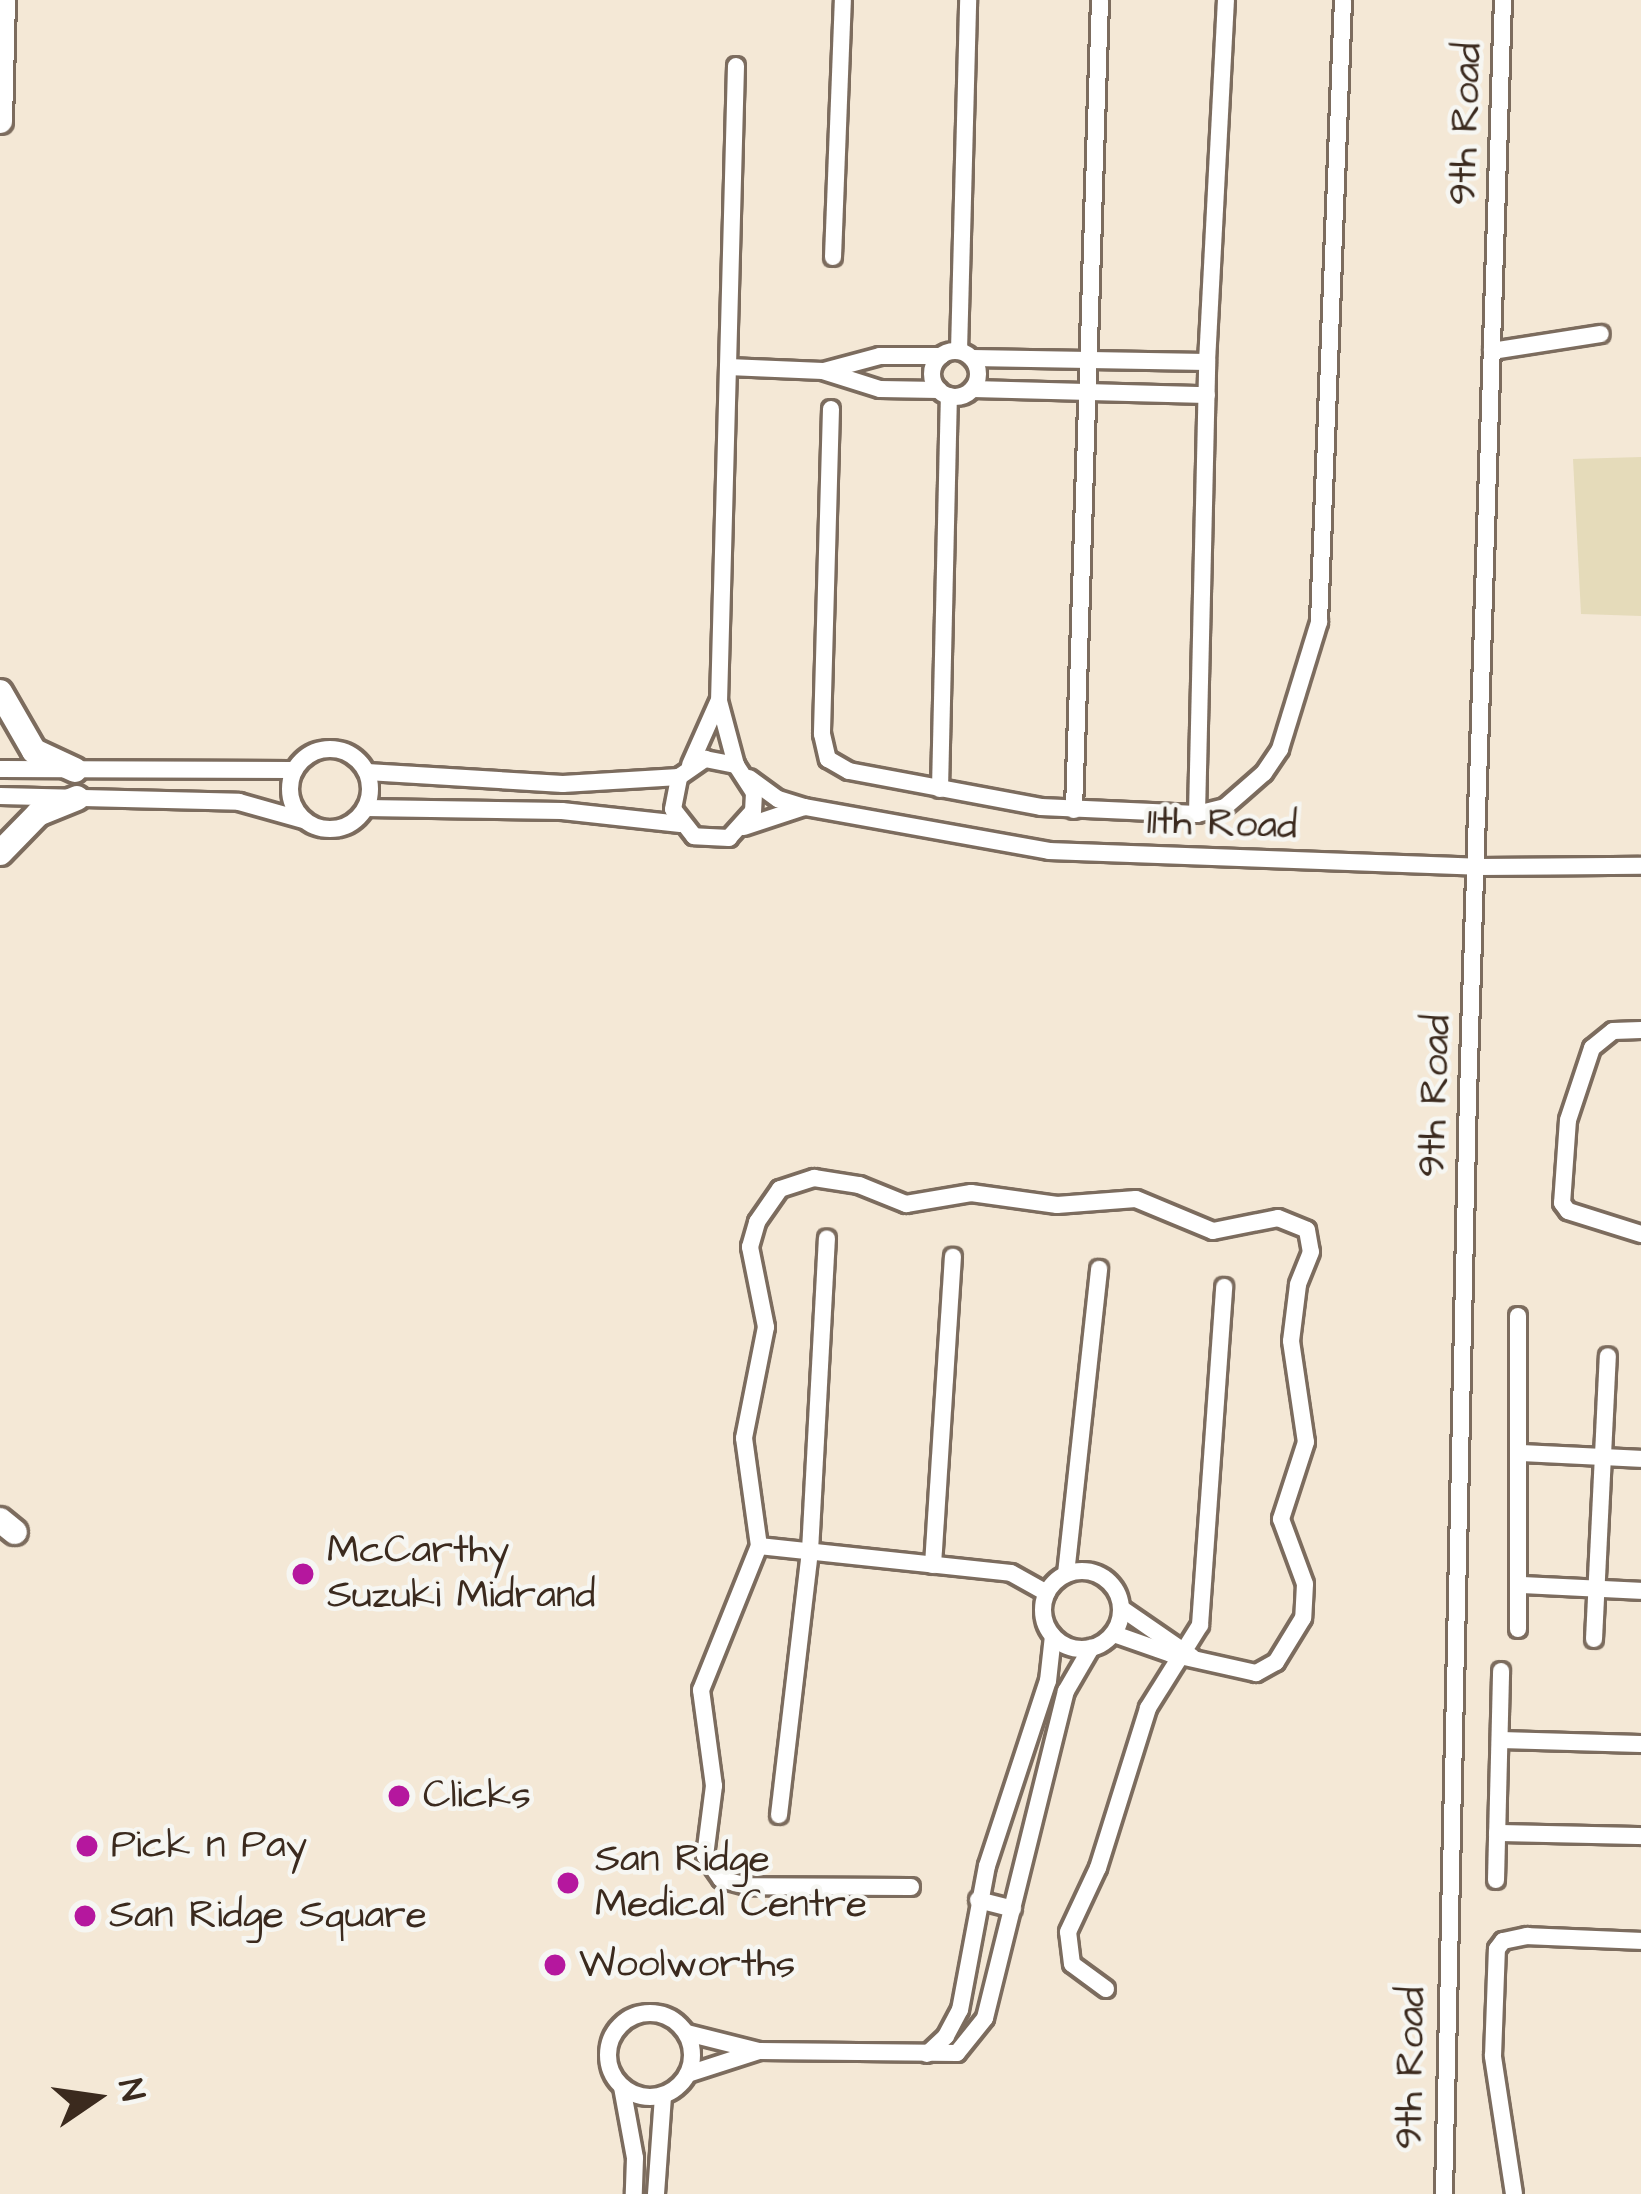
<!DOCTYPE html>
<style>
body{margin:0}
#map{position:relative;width:1641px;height:2194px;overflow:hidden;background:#f4e8d6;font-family:"Architects Daughter",sans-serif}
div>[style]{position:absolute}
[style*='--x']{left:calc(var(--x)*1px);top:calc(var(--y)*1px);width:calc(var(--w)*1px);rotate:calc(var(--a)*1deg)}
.built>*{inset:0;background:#e5dbba}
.roads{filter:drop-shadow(3px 0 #7c6c5e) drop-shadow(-3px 0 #7c6c5e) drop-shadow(0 3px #7c6c5e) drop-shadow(0 -3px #7c6c5e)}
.street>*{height:16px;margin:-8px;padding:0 8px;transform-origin:8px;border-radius:8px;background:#fff}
.street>.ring{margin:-8px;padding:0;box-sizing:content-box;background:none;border:16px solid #fff;border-radius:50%}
.secondary>*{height:24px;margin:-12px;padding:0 12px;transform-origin:12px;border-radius:12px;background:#fff}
.dots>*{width:33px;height:33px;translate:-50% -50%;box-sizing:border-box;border:6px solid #f6f6f2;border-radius:50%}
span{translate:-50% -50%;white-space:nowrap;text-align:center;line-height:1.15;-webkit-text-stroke:9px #f6f6f2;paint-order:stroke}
.street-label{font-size:39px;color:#3b2a1e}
.poi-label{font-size:39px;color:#3b2a1e}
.left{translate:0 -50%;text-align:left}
.north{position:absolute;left:36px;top:2038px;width:120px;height:120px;-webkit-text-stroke:9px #f6f6f2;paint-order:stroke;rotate:77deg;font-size:33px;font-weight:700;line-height:48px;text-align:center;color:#3b2a1e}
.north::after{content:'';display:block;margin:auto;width:42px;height:54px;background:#3b2a1e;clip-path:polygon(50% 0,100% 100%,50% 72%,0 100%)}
</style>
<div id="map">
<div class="built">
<i style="clip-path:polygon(1641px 457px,1641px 616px,1581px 614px,1573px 459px)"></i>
</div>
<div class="roads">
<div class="street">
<i style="--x:736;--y:66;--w:635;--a:91.53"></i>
<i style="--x:719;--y:701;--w:66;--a:75.1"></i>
<i style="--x:736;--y:765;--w:33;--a:57"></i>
<i style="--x:754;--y:793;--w:18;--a:93"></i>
<i style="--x:753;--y:811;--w:36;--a:132"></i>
<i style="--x:729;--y:838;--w:35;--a:-177"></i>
<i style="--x:694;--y:836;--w:34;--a:-128"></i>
<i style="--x:673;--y:809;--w:33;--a:-79"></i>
<i style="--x:679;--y:777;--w:32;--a:-35"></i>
<i style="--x:705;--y:759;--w:32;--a:11"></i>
<i style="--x:833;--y:257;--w:257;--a:-87.8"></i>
<i style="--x:959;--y:351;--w:351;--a:-88.5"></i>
<i style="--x:1492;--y:351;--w:110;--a:-8.9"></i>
<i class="ring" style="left:932px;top:351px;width:30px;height:30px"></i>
<i style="--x:972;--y:358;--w:235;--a:1"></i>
<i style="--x:728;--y:367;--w:95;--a:2.4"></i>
<i style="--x:823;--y:371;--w:60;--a:17.5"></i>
<i style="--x:880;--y:389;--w:59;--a:1"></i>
<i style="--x:824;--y:371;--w:58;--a:-15"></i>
<i style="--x:880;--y:356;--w:61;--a:0"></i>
<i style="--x:973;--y:389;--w:234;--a:1.5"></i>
<i style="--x:831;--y:409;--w:325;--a:91.6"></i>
<i style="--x:822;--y:734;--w:26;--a:77"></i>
<i style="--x:828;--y:759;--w:24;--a:30"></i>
<i style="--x:849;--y:771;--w:195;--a:10.6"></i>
<i style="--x:1041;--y:807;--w:156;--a:2.6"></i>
<i style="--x:1197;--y:814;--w:29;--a:-14"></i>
<i style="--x:1225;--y:807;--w:52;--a:-41.1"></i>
<i style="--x:1264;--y:773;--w:29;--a:-56"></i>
<i style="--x:1280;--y:749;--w:133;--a:-72.9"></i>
<i style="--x:1319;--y:622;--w:622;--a:-87.79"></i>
<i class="ring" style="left:290px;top:749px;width:64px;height:64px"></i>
<i style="--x:690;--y:765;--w:69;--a:-66"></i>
<i style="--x:0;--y:769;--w:293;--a:0.2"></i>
<i style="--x:367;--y:772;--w:196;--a:3.5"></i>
<i style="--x:563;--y:784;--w:116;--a:-3.5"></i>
<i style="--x:749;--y:778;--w:36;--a:36"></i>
<i style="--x:778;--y:799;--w:28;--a:17"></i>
<i style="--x:805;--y:807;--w:248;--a:10.2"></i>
<i style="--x:1049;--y:851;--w:429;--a:2.1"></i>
<i style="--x:1478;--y:867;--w:163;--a:-0.4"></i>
<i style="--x:940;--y:789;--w:393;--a:-88.7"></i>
<i style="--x:0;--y:796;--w:239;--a:1.4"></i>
<i style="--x:239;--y:802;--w:66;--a:15.7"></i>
<i style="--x:366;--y:808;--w:196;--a:0.9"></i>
<i style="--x:562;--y:811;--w:119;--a:6.3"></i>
<i style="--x:1074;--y:810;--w:810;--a:-88.16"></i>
<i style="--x:1197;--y:814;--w:452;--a:-88.7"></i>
<i style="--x:1207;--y:362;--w:362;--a:-87"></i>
<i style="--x:744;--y:827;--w:63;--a:-18.4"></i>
<i style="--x:1641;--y:1030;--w:28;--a:178"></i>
<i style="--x:1613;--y:1031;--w:27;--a:141"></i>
<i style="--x:1592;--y:1048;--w:76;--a:108.4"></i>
<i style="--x:1568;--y:1120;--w:83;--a:94.1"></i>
<i style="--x:1562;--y:1203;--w:10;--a:53"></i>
<i style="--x:1568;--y:1211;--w:77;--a:17.5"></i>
<i style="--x:1519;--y:1453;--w:122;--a:2.8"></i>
<i style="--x:759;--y:1546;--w:253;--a:6.1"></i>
<i style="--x:1011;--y:1573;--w:41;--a:29.1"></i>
<i style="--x:933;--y:1565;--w:309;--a:-86.3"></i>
<i class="ring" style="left:1043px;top:1571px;width:62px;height:62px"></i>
<i style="--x:1066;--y:1574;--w:307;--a:-83.8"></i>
<i style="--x:1520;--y:1585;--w:121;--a:2.8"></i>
<i style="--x:1121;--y:1608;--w:86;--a:34.6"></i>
<i style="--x:1518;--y:1629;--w:313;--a:-90"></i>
<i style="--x:1594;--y:1639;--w:283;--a:-87.2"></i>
<i style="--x:1500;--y:1740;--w:141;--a:1.6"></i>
<i style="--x:779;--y:1815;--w:266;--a:-83.3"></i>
<i style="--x:810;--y:1551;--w:313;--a:-86.9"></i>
<i style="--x:1497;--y:1833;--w:144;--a:1.2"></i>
<i style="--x:1496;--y:1880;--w:209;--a:-88.6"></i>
<i style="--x:911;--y:1887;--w:164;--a:-179.7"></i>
<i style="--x:747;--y:1886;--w:27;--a:-165"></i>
<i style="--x:721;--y:1879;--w:28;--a:-125"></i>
<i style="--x:705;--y:1856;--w:71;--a:-82.7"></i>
<i style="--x:714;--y:1786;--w:97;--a:-97.7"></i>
<i style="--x:701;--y:1690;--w:155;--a:-68.1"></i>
<i style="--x:759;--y:1546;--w:109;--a:-97.9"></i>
<i style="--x:744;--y:1438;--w:113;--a:-78.8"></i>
<i style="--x:766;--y:1327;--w:82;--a:-101.3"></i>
<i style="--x:750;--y:1247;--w:26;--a:-74"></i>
<i style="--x:757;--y:1222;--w:40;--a:-55.1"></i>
<i style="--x:780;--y:1189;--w:36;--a:-18"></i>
<i style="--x:814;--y:1178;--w:46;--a:8.8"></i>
<i style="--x:859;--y:1185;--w:51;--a:22"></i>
<i style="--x:906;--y:1204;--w:66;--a:-9.6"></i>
<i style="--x:971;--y:1193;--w:87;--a:7.9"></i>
<i style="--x:1057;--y:1205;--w:79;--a:-4.3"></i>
<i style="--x:1136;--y:1199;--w:83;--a:22.6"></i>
<i style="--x:1213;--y:1231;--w:66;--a:-11.3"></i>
<i style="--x:1278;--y:1218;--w:31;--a:22"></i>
<i style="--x:1307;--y:1230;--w:22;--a:80"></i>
<i style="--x:1311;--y:1252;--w:35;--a:112"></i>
<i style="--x:1298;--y:1285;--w:56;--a:97.1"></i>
<i style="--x:1291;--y:1341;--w:102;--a:81.6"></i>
<i style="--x:1306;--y:1442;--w:81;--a:108"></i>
<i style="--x:1281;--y:1519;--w:69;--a:69.7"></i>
<i style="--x:1305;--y:1584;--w:34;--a:93"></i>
<i style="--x:1303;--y:1618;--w:52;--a:121.5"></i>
<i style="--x:1276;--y:1662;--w:23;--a:151"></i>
<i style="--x:1256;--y:1673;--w:87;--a:-167.4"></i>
<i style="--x:1171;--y:1654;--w:60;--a:-160.7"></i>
<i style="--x:978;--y:1900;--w:36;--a:14"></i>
<i style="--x:1106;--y:1989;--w:42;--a:-143.7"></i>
<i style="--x:1072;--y:1964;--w:32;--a:-97"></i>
<i style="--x:1068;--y:1932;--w:71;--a:-64.9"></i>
<i style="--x:1098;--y:1868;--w:168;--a:-72.6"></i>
<i style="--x:1148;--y:1708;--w:98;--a:-57.9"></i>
<i style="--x:1200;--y:1625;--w:339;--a:-85.9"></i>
<i class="ring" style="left:608px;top:2013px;width:68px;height:68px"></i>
<i style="--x:687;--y:2033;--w:74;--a:14"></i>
<i style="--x:759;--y:2051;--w:198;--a:0.6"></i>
<i style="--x:957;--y:2053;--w:45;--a:-51.3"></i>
<i style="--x:985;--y:2018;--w:337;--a:-76.1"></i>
<i style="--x:1066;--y:1691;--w:50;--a:-59.8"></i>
<i style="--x:927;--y:2054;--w:26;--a:-43"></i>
<i style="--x:946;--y:2036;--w:30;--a:-62"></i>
<i style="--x:960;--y:2010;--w:147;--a:-79.4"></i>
<i style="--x:987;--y:1866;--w:195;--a:-71.8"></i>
<i style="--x:1048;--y:1681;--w:45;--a:-83.7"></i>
<i style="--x:688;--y:2074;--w:75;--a:-17.9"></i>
<i style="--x:622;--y:2087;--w:72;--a:79.6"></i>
<i style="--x:635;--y:2158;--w:36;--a:92"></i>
<i style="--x:656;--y:2194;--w:98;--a:-85.9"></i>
<i style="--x:1444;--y:2194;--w:1099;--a:-88.75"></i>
<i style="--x:1468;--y:1095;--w:1096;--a:-88.17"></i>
<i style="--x:1514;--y:2194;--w:140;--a:-98.7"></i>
<i style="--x:1493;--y:2056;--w:107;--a:-87.9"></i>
<i style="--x:1497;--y:1949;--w:10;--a:-53"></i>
<i style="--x:1503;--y:1941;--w:25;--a:-12"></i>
<i style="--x:1527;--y:1936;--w:114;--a:2.5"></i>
</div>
<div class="secondary">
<i style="--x:0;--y:121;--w:121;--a:-88.6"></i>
<i style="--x:0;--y:692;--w:68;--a:60"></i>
<i style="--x:34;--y:751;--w:45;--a:24.9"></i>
<i style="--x:0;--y:853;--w:54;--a:-45.7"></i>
<i style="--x:38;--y:814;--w:42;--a:-22.3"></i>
<i style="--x:0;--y:1520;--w:19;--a:39"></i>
</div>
</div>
<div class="dots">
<i style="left:303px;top:1574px;background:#b5179e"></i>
<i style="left:399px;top:1796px;background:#b5179e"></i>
<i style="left:87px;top:1846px;background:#b5179e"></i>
<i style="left:568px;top:1883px;background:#b5179e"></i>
<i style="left:85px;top:1916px;background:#b5179e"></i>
<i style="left:555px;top:1965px;background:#b5179e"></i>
</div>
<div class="street-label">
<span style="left:1467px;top:124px;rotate:-88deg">9th Road</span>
<span style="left:1222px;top:825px;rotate:2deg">11th Road</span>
<span style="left:1436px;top:1096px;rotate:-88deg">9th Road</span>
<span style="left:1412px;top:2068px;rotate:-89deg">9th Road</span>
</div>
<div class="poi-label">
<span class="left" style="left:327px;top:1574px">McCarthy<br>Suzuki Midrand</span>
<span class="left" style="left:423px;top:1796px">Clicks</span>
<span class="left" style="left:111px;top:1846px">Pick n Pay</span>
<span class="left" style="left:595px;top:1883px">San Ridge<br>Medical Centre</span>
<span class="left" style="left:109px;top:1916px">San Ridge Square</span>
<span class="left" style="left:579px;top:1965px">Woolworths</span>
</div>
<div class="north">N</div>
</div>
